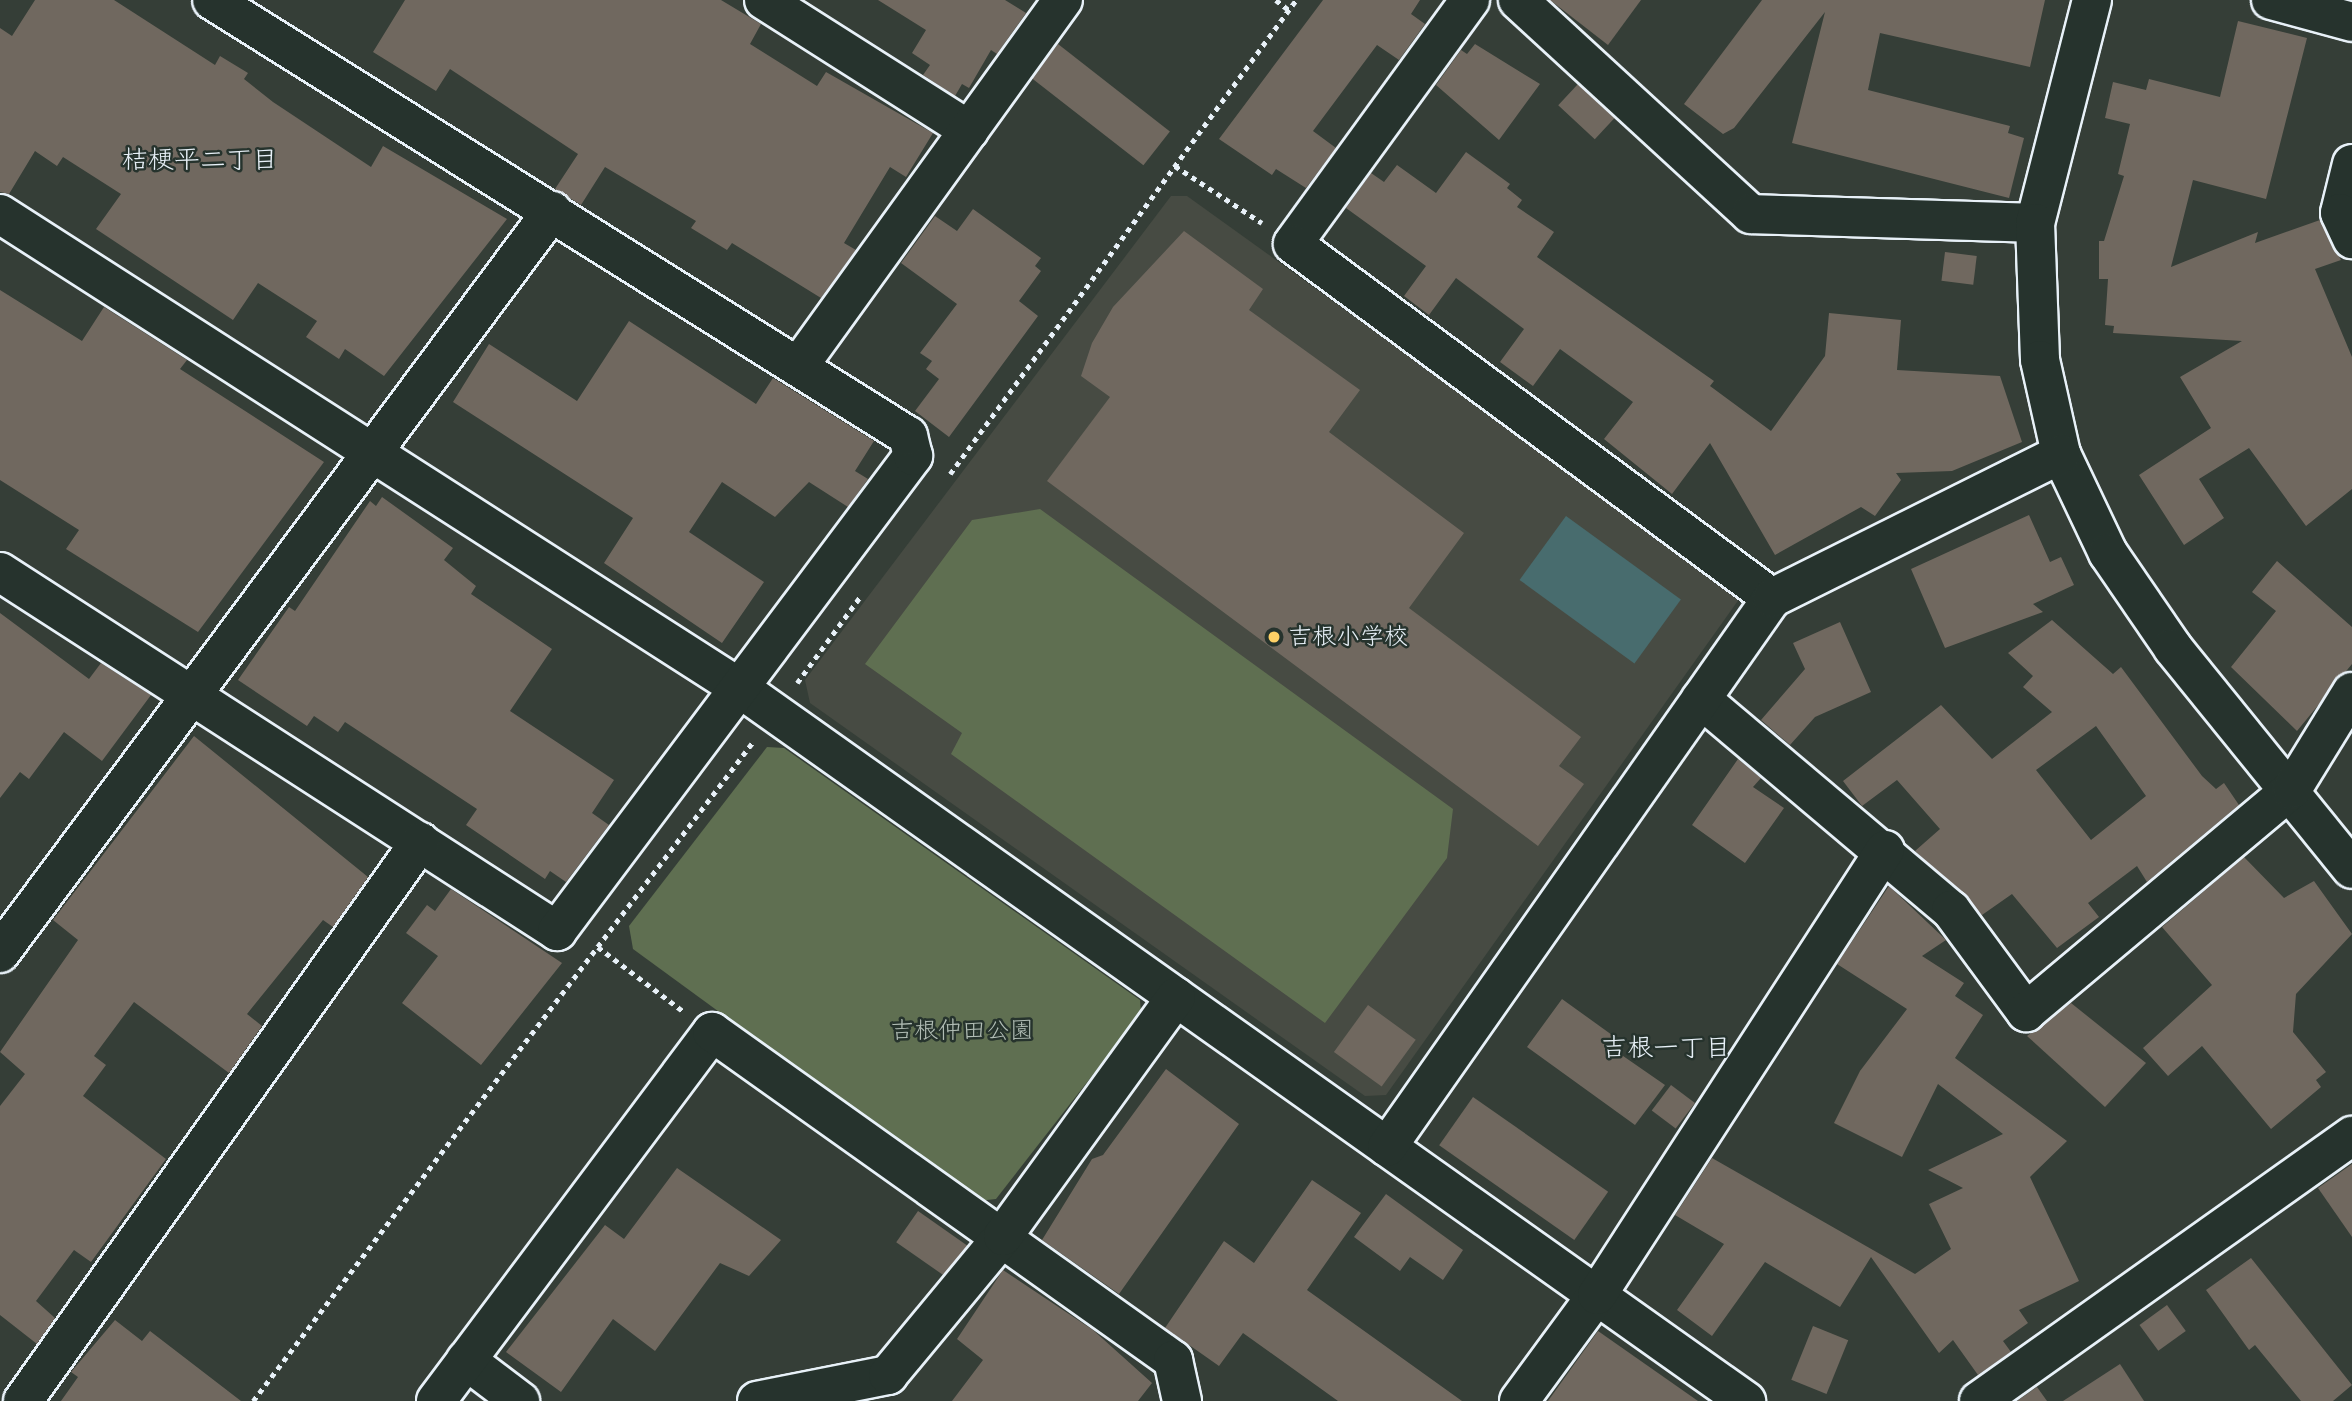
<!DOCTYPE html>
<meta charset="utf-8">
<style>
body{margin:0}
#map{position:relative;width:2352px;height:1401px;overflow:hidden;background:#353e37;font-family:Sriracha,"Klee One",sans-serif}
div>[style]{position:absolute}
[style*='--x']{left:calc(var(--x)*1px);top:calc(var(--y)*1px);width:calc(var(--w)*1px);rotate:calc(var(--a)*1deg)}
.built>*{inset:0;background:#474b43}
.green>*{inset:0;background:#5f6f51}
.water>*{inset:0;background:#486c6e;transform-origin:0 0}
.building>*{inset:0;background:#70685f;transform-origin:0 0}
.path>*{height:4.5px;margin-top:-2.25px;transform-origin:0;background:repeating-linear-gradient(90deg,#e8f1f8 0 5px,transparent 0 10px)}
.roads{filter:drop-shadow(2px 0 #e8f1f8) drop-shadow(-2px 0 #e8f1f8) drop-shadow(0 2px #e8f1f8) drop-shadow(0 -2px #e8f1f8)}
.minor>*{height:38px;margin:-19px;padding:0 19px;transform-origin:19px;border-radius:19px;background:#26332d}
.dots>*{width:19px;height:19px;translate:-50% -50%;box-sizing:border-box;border:4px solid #26332d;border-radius:50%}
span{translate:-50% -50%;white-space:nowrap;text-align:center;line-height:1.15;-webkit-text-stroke:5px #26332d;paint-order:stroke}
.poi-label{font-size:24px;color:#e8f1f8}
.left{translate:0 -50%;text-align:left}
.park-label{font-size:24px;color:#b1bdb5}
.neighbourhood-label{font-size:26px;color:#e8f1f8}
</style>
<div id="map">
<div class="built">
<i style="clip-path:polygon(1171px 196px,1187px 196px,1742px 595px,1386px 1095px,1365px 1096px,810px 703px,805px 680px)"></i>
</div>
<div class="green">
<i style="clip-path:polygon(1040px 509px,1453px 809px,1447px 858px,1325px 1023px,951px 754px,962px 733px,865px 664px,972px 520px)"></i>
<i style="clip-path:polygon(767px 747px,784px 748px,1140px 1000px,1141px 1013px,996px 1199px,978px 1201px,633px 949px,629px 926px)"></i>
</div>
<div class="water">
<i style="left:1566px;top:516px;width:142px;height:79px;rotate:36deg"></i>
</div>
<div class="building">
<i style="clip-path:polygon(35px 0,114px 0,215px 65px,220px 56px,248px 73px,244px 79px,273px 102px,371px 167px,383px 146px,507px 219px,384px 376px,345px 349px,339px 359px,306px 337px,317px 321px,258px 283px,233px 320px,96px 229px,121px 194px,63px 157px,57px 166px,35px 151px,9px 194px,0 192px,0 28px,12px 36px)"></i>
<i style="clip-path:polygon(405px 0,721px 0,761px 24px,750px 44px,817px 86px,826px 72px,933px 133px,906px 177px,890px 167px,844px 243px,856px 250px,821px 298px,732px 243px,727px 250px,691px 228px,696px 221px,605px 167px,581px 205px,555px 189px,578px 154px,450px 69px,436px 91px,373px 52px)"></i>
<i style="clip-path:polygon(878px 0,1005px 0,1026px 13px,997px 54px,991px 50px,969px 88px,962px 84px,955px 96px,923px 75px,930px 65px,912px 53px,926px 30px)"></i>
<i style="clip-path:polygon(1323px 0,1420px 0,1411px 14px,1425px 24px,1399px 60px,1377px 45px,1313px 131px,1336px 148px,1306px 188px,1276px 169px,1272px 175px,1219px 139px)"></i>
<i style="clip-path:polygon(1550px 0,1641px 0,1608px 45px)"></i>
<i style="clip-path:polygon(1762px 0,2045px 0,2030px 67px,1880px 33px,1868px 90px,2010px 126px,2008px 133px,2024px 138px,2009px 198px,1792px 143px,1825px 12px,1734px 128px,1723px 134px,1684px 104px)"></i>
<i style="clip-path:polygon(2238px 21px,2307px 38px,2266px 199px,2193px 180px,2171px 267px,2258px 232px,2255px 243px,2320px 220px,2341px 260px,2315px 269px,2352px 357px,2352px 489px,2306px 526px,2249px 448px,2199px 479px,2224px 518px,2184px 545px,2139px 475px,2211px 428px,2180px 377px,2242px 341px,2113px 333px,2114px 326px,2105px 325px,2108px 279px,2099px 279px,2099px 241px,2104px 241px,2124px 176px,2118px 174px,2130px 124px,2105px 118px,2113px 82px,2146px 90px,2149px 79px,2220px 97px)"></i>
<i style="left:1058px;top:44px;width:142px;height:43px;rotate:38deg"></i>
<i style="clip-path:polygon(1475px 44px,1540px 84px,1499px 140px,1436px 85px,1461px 50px,1467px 54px)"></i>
<i style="left:1578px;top:84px;width:50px;height:29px;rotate:43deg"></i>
<i style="clip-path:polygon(1466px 152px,1510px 184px,1507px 188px,1522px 200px,1517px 207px,1554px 232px,1537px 257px,1714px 381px,1710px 386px,1771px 431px,1825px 356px,1829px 313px,1901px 320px,1897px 370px,2000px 376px,2022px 442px,1952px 471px,1896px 473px,1901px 480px,1875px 516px,1861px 507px,1775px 555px,1710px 443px,1672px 494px,1604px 439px,1633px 402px,1560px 349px,1533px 386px,1500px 362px,1524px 329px,1456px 278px,1429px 315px,1404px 296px,1426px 266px,1346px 208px,1371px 173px,1384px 182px,1397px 165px,1436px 193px)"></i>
<i style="clip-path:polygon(973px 209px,1041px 258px,1035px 266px,1041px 271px,1019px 301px,1038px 316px,949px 437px,915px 411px,939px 379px,926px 369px,932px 361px,920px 353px,957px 304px,901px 263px,935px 216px,957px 231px)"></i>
<i style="clip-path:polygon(1184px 231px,1263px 289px,1249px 310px,1360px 390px,1329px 432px,1464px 533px,1409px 608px,1581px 737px,1559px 766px,1584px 784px,1538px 846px,1047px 481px,1110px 397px,1081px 376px,1092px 343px,1113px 307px)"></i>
<i style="left:1945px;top:252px;width:32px;height:29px;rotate:7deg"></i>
<i style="clip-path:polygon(0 290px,82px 341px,104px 307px,187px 360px,180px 369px,324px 462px,198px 632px,66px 549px,79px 530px,0 480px)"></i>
<i style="clip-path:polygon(629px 321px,756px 404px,773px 378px,874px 441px,855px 471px,868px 479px,848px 507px,809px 482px,775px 517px,722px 482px,689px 532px,764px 582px,722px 643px,604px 563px,633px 518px,453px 402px,489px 344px,577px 401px)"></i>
<i style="clip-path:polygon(382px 497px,453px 548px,444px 560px,476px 586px,471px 594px,552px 649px,510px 711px,614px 780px,592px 813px,609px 825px,566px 882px,550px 871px,545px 879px,466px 825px,477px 809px,345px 722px,338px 732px,314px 716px,307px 726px,238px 680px,289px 607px,295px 611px,370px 501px,376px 506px)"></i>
<i style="clip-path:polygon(2029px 515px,2050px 562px,2061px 557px,2074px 585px,2033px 604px,2043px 612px,1945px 648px,1911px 569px)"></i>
<i style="clip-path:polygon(2277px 561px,2352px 627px,2352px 664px,2297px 731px,2231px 667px,2276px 611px,2252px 592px)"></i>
<i style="clip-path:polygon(0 613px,89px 679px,101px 663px,151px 695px,102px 761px,64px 732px,29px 779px,20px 772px,0 798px)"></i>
<i style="clip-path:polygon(evenodd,2052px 620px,2113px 674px,2121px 667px,2202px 776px,2216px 789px,2224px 783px,2239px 805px,2147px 882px,2137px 866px,2088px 903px,2099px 917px,2057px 948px,2012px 894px,1982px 915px,1915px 851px,1940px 829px,1897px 780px,1862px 806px,1843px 781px,1941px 705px,1992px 759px,2052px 712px,2023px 687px,2033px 676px,2008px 653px,2052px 620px,2096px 726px,2146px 796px,2091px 840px,2036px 770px,2096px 726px)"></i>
<i style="clip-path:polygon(1840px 622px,1871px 692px,1815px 717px,1790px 745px,1761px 720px,1805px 669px,1793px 643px)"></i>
<i style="clip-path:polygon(194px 736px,368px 877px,333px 927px,323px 920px,247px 1014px,262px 1026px,229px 1073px,134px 1002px,94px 1056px,106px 1065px,83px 1096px,166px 1159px,91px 1262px,74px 1250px,36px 1301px,55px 1318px,37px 1344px,0 1315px,0 1106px,25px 1074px,0 1052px,78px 940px,53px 920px)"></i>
<i style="clip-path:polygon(1738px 759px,1761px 778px,1753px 787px,1784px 808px,1745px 863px,1692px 825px)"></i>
<i style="clip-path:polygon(2244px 857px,2284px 898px,2314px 881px,2352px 934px,2296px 994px,2293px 1032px,2326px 1072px,2316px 1080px,2321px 1087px,2271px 1129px,2202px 1046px,2168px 1076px,2143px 1048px,2212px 985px,2162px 927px)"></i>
<i style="clip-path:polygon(1889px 886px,1946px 940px,1922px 956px,1964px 983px,1955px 996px,1983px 1015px,1955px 1058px,2067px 1141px,2030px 1177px,2079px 1281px,2019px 1310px,2028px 1323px,2003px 1341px,2011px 1352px,1978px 1375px,1953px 1340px,1939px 1353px,1871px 1257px,1840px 1307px,1765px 1262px,1712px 1336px,1677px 1310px,1724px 1244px,1675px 1215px,1712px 1158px,1915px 1274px,1951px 1249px,1929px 1204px,1963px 1188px,1928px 1170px,2003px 1134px,1938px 1084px,1902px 1157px,1834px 1123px,1860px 1071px,1907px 1009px,1837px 964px)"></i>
<i style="clip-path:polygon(451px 889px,562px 963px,481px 1065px,402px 1003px,438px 956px,406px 933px,427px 905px,435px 911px)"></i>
<i style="clip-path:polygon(1562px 999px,1619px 1040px,1613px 1049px,1665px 1085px,1635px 1125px,1527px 1047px)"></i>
<i style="clip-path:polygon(2071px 1003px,2146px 1063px,2105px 1107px,2027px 1036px)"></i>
<i style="left:1368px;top:1005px;width:59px;height:58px;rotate:36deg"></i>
<i style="clip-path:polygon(1166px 1069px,1239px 1124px,1119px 1294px,1042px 1240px,1092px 1159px,1103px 1155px)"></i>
<i style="left:1671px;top:1085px;width:30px;height:32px;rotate:37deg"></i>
<i style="left:1473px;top:1097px;width:165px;height:59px;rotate:35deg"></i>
<i style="clip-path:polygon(2352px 1164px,2352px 1237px,2318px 1188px)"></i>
<i style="clip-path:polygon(677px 1168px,781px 1240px,749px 1276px,720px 1263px,655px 1351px,613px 1319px,561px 1392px,506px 1352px,605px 1225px,624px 1239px)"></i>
<i style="clip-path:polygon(1312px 1180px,1361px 1213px,1307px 1290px,1462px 1401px,1338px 1401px,1243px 1333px,1219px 1366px,1165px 1328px,1224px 1241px,1254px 1263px)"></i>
<i style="clip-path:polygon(1386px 1194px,1463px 1250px,1443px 1280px,1410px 1257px,1400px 1271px,1354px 1237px)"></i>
<i style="left:918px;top:1211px;width:60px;height:38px;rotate:35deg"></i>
<i style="clip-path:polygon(2251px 1258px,2352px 1385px,2333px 1401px,2301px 1401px,2255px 1345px,2249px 1350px,2206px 1290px)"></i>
<i style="clip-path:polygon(1003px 1270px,1093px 1330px,1152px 1383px,1138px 1401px,952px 1401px,983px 1360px,957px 1339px)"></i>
<i style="left:2167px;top:1305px;width:32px;height:34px;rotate:54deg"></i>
<i style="clip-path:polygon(115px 1320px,142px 1341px,150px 1331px,241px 1401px,61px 1401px,78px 1377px,71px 1372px)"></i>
<i style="left:1813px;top:1326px;width:38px;height:58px;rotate:22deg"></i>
<i style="clip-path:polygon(1598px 1331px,1698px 1401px,1548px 1401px)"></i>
<i style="clip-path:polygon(2120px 1364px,2144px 1401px,2063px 1401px)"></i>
<i style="clip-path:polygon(2037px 1387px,2047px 1401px,2017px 1401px)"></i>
</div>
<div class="path">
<i style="--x:1276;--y:0;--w:16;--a:38"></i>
<i style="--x:1175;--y:166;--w:104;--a:33.2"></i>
<i style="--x:950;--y:474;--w:587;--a:-53.87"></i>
<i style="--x:797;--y:683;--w:107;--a:-53.8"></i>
<i style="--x:598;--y:947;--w:106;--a:37"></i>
<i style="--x:253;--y:1401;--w:826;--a:-52.82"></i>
</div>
<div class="roads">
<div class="minor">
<i style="--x:764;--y:0;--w:243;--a:32.4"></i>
<i style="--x:1470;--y:0;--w:301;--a:126"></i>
<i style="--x:1293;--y:244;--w:596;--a:36.47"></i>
<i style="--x:1518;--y:0;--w:316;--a:42.6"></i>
<i style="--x:1751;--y:214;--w:284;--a:1.8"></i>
<i style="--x:2092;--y:0;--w:230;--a:104.3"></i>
<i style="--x:2035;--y:223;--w:137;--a:87.9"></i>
<i style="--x:2040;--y:360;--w:96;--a:77.4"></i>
<i style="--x:2061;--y:454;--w:110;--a:64.6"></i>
<i style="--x:2108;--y:553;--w:115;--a:55.6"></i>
<i style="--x:2173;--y:648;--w:284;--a:51"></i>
<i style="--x:2271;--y:0;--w:84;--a:15.2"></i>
<i style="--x:2352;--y:164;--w:50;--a:103.8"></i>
<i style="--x:2340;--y:213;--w:29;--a:65"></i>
<i style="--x:0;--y:214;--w:880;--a:32.66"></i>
<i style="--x:741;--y:689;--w:1232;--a:35.32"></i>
<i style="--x:798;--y:367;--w:453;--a:-54.2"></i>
<i style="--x:0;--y:572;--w:663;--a:32.8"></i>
<i style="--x:557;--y:931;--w:594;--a:-53.15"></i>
<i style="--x:913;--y:456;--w:21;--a:-104"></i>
<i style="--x:908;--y:436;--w:821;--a:-147.94"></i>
<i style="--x:1701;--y:699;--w:327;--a:40.2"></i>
<i style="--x:1951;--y:910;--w:127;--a:53.7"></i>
<i style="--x:2026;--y:1012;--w:347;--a:-40"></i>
<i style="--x:2292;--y:789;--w:114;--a:-58.3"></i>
<i style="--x:0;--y:953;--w:925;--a:-53.35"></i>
<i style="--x:1387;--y:1147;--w:671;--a:-54.96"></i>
<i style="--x:1772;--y:598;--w:323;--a:-26.5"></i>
<i style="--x:466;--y:1360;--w:68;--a:37.2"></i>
<i style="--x:23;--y:1401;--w:686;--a:-54.62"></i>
<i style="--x:436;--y:1401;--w:461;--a:-53.2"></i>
<i style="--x:712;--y:1032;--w:566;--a:35.43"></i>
<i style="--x:1173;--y:1360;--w:42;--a:77.6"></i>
<i style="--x:757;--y:1401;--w:134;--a:-11.2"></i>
<i style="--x:888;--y:1375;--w:180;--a:-50.4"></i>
<i style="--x:1003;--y:1236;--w:295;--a:-54.1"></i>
<i style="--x:1519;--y:1401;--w:132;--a:-53.7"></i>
<i style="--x:1597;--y:1295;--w:530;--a:-57.09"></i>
<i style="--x:1979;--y:1401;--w:458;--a:-35.4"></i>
</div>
</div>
<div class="dots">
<i style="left:1274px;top:637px;background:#ffd166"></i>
</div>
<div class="poi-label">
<span class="left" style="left:1288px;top:637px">吉根小学校</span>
</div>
<div class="park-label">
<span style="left:962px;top:1031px">吉根仲田公園</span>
</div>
<div class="neighbourhood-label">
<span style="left:200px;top:160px">桔梗平二丁目</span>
<span style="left:1666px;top:1048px">吉根一丁目</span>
</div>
</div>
